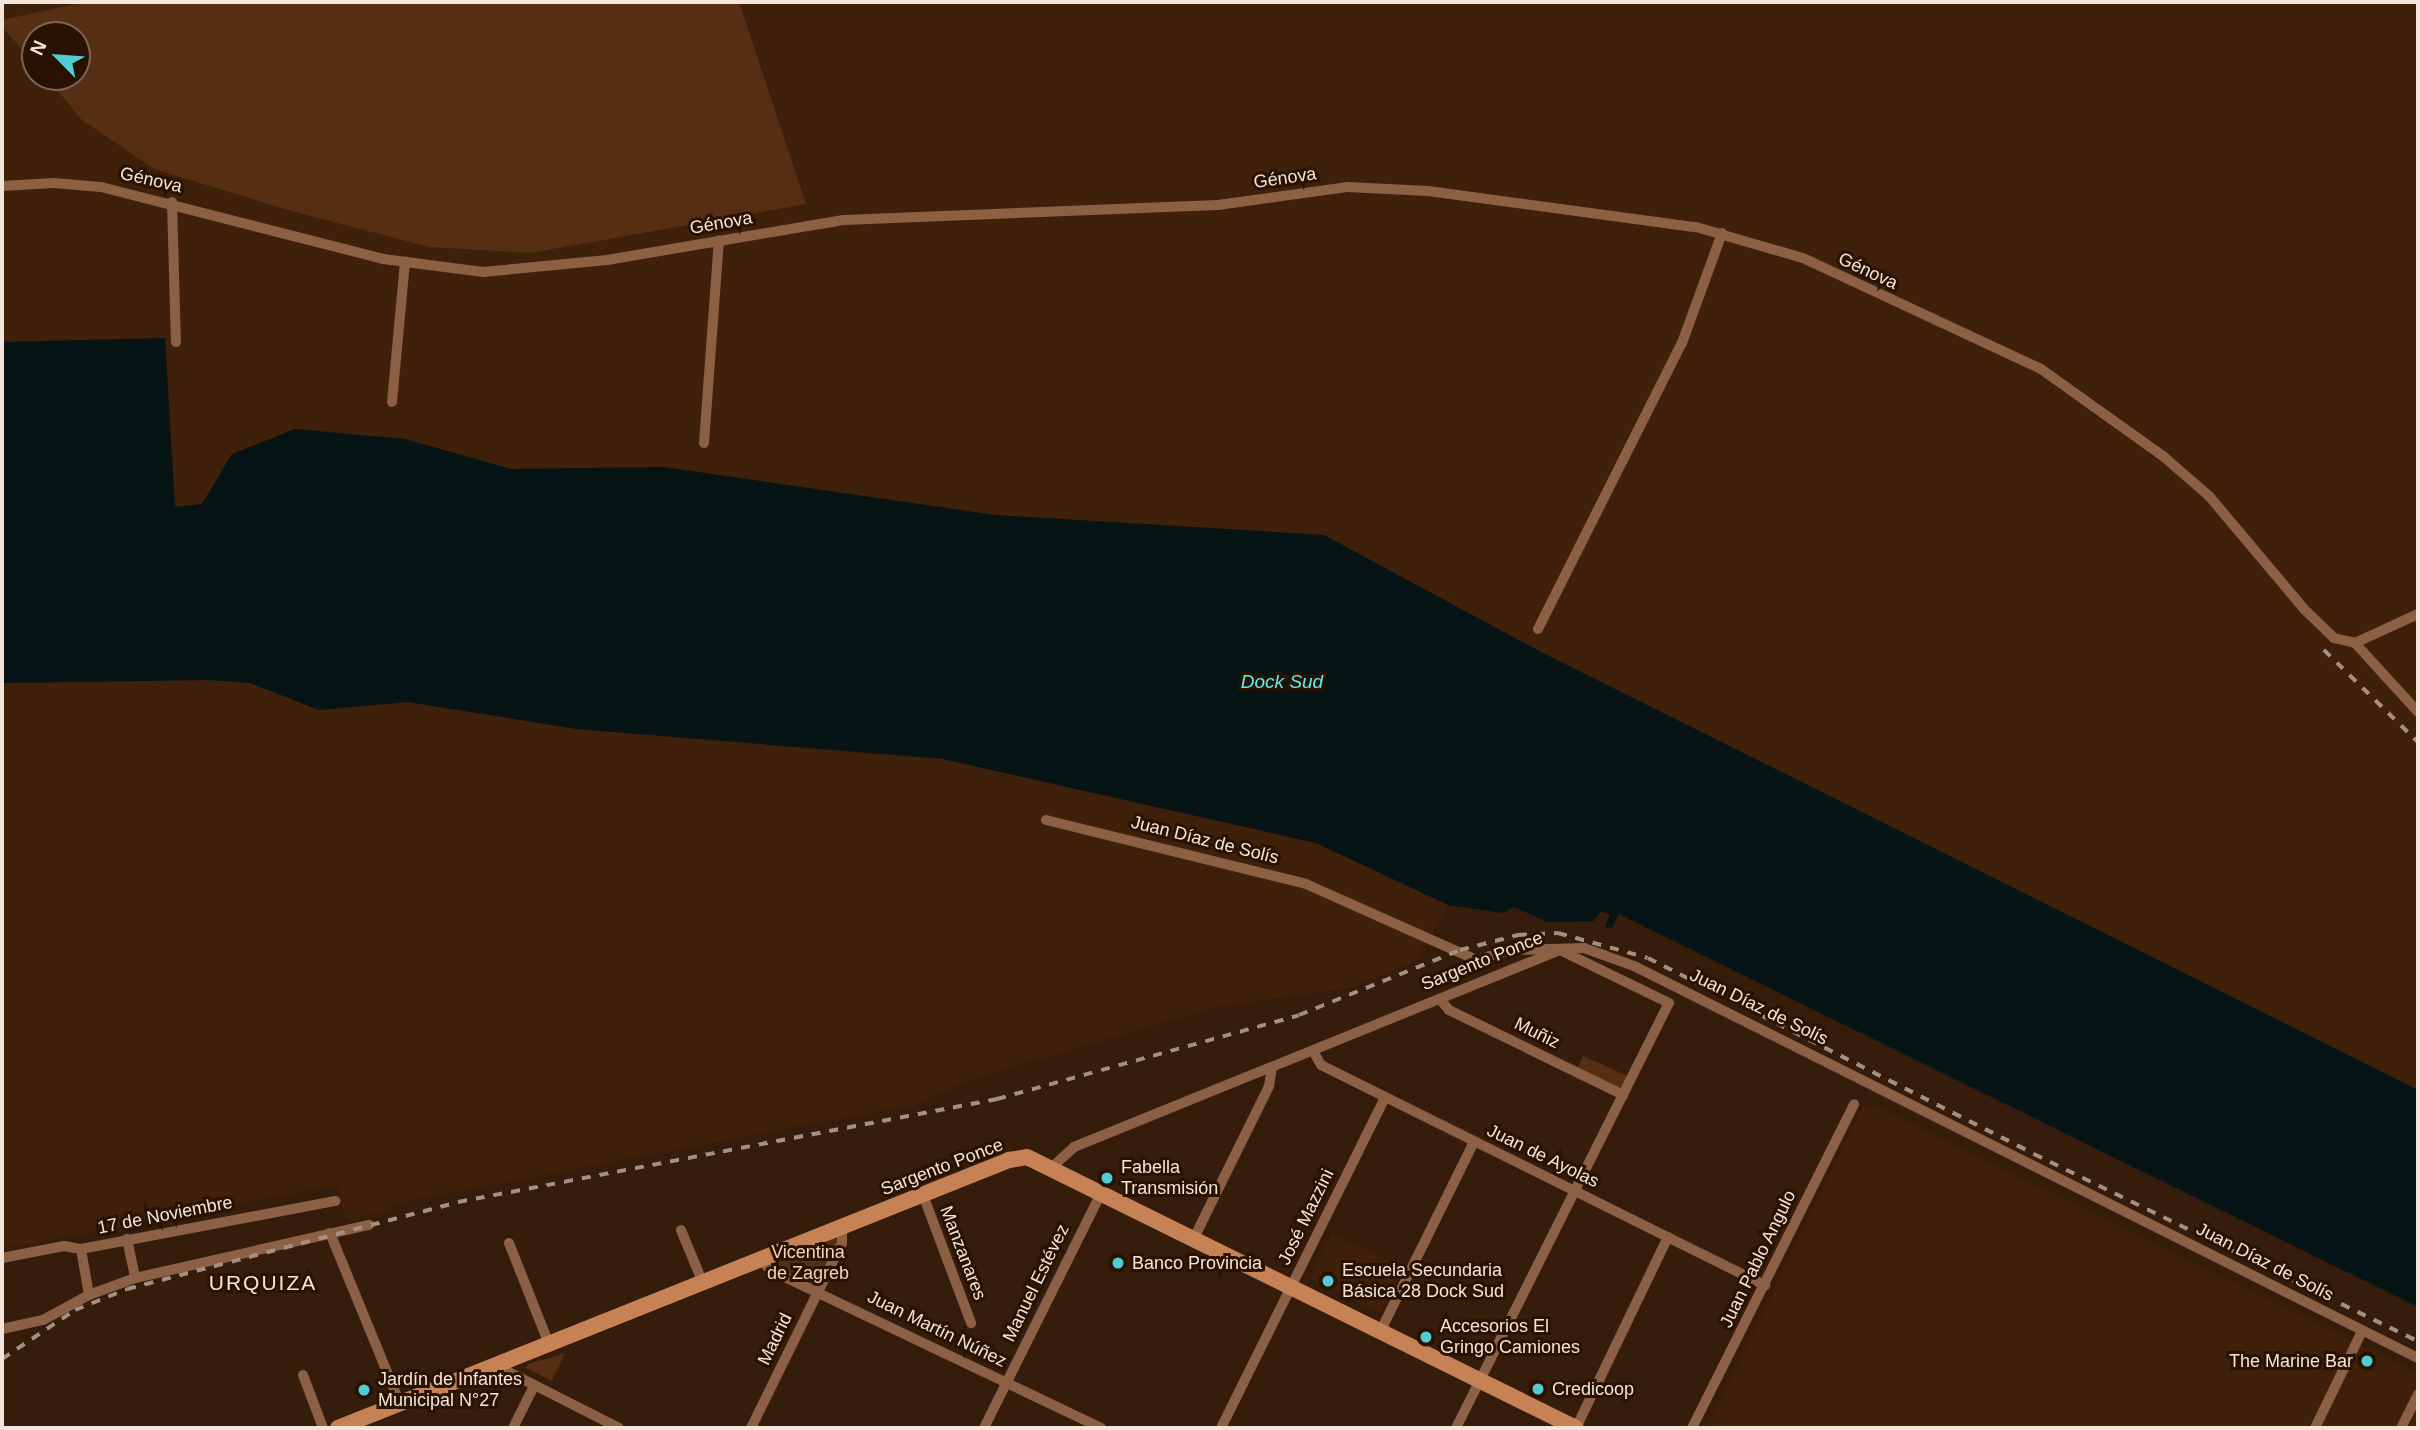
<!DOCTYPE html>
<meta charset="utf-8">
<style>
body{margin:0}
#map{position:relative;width:2420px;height:1430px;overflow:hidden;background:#351c0b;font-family:Arial,sans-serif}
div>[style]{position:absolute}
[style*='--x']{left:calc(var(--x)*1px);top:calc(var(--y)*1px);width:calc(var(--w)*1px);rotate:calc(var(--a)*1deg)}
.built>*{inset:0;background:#3f200b;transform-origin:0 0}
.green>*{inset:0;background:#552e14;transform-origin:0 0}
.water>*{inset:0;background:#071415}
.minor>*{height:10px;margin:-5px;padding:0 5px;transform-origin:5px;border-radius:5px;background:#8b6045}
.secondary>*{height:16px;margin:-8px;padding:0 8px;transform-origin:8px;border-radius:8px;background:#c68255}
.rail>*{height:3.5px;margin-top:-1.75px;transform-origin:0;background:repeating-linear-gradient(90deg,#a48f82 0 9px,transparent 0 18px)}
.dots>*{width:19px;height:19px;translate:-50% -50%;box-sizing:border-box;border:4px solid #2a1203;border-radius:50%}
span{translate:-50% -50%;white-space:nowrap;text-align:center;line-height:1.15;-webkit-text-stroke:6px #2a1203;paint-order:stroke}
.street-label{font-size:18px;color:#f5e4d9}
.poi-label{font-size:18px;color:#f5e4d9}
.left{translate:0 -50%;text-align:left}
.right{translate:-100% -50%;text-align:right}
.park-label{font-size:18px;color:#f6d3be}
.water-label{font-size:19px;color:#5cecf5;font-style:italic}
.quarter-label{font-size:21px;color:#f5e4d9;letter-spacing:2px}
.frame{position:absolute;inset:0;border:4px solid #f5e4d9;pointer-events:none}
.north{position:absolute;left:21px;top:21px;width:70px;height:70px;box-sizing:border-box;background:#2a1203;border:2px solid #7b6659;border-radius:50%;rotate:295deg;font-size:19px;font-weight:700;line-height:28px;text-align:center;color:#f5e4d9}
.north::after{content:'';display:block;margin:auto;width:24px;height:32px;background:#51ccd3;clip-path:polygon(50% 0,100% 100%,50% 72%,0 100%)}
</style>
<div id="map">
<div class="built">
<i style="clip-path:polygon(evenodd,2px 2px,2418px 2px,2418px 1090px,1541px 652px,1324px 535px,995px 515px,663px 467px,511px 469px,405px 439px,232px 454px,202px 504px,174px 507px,165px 338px,2px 342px,2px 2px,35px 35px,77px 35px,77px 77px,35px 77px,35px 35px)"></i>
<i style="clip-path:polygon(209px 680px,250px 683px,319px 710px,408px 702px,577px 729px,943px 759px,1316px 843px,1448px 905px,1416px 961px,1354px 987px,1217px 1007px,966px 1081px,917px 1104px,393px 1204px,392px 1211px,346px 1220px,336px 1185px,2px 1249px,2px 683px)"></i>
<i style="clip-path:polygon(1863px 1105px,1871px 1109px,1874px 1105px,2418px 1373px,2418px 1428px,1707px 1428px)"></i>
<i style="left:1332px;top:1233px;width:78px;height:51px;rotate:26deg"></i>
</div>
<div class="green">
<i style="clip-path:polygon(86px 2px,739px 2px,806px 204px,530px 253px,429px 247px,292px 211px,154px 169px,82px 120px,46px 77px,77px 77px,77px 35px,35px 35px,35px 64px,2px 27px,2px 20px)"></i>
<i style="left:1583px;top:1056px;width:54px;height:17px;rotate:24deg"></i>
<i style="clip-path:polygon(842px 1227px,843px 1237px,818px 1292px,761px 1259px)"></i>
<i style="clip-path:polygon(565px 1353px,552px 1381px,526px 1368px,528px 1364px)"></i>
</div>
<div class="water">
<i style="clip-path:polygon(165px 338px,175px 507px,202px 504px,232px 454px,295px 429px,405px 439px,511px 469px,663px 467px,995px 515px,1324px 535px,1541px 652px,2418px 1090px,2418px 1307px,1619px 914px,1612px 928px,1605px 927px,1610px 915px,1601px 911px,1594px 921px,1547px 922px,1514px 907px,1503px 913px,1448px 905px,1316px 843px,943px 759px,577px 729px,408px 702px,319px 710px,250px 683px,209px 680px,2px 683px,2px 342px)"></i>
</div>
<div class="minor">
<i style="--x:2;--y:186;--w:52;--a:-3.3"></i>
<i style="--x:54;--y:183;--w:47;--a:4.9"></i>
<i style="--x:101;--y:187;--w:291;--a:14.3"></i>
<i style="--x:383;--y:259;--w:101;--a:7.4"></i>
<i style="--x:483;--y:272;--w:125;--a:-5.5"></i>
<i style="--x:607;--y:260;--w:240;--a:-9.6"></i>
<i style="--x:844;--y:220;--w:374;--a:-2.3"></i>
<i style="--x:1218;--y:205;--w:130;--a:-7.9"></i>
<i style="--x:1347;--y:187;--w:81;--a:2.8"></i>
<i style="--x:1428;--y:191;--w:270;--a:7.7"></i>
<i style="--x:1696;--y:227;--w:111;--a:16.2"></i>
<i style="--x:1803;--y:258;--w:263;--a:25"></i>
<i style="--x:2041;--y:369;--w:150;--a:35.5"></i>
<i style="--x:2163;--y:456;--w:61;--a:41"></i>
<i style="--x:2209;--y:496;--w:148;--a:49.9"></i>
<i style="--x:2304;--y:609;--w:42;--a:44"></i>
<i style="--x:2334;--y:638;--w:22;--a:13"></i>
<i style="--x:2355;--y:643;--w:93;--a:47.6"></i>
<i style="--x:172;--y:202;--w:140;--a:88.4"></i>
<i style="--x:392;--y:402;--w:141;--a:-84.7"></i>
<i style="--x:704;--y:443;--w:203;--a:-85.8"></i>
<i style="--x:1538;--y:629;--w:320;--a:-63.3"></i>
<i style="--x:1682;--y:343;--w:117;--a:-70"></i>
<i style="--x:2355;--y:643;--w:69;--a:-24.7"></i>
<i style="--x:1046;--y:820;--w:268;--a:13.8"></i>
<i style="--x:1306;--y:884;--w:187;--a:24"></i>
<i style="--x:1477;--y:960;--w:34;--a:-17"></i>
<i style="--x:1510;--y:950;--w:74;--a:-1.5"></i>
<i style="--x:1584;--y:948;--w:53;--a:19.8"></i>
<i style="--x:1634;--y:966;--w:877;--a:26.57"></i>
<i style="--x:1440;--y:999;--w:14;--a:51"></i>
<i style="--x:1449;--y:1010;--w:194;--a:26"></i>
<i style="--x:1313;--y:1051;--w:16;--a:60"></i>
<i style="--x:1321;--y:1065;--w:496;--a:26.4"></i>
<i style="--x:1052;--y:1167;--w:30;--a:-42"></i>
<i style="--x:1074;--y:1147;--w:524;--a:-22.07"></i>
<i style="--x:923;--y:1195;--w:137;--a:69.4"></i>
<i style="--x:681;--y:1230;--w:57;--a:67.5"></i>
<i style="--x:330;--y:1233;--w:185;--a:67.7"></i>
<i style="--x:1194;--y:1238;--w:169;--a:-63.7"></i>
<i style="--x:1269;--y:1086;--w:19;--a:-81"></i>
<i style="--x:127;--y:1239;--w:40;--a:78"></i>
<i style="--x:509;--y:1243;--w:109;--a:68.4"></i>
<i style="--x:81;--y:1249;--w:47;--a:80.1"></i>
<i style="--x:2;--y:1258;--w:63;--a:-11"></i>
<i style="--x:64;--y:1246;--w:17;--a:10"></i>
<i style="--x:81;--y:1249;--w:259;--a:-10.7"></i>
<i style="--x:761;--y:1259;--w:14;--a:51"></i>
<i style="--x:770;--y:1270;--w:367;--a:25.5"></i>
<i style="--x:2;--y:1329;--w:42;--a:-12.4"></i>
<i style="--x:43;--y:1320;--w:52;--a:-28.5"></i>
<i style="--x:89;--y:1295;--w:49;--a:-20.3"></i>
<i style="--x:135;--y:1278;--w:240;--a:-12.8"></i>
<i style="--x:1381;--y:1330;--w:210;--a:-63.7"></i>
<i style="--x:495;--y:1365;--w:139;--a:26.9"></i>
<i style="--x:303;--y:1375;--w:57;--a:69.3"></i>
<i style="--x:513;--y:1428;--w:47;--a:-63.4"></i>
<i style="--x:751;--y:1428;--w:206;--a:-63.8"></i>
<i style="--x:842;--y:1243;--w:16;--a:-90"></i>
<i style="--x:984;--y:1428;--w:265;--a:-63.5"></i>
<i style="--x:1221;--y:1428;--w:369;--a:-63.6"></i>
<i style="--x:1456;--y:1428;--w:475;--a:-63.4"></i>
<i style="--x:1669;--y:1003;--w:119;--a:-154.1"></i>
<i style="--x:1576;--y:1428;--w:212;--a:-64.3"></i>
<i style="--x:1692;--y:1428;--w:362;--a:-63.4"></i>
<i style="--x:2315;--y:1428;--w:108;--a:-64.1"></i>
<i style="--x:2401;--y:1428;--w:38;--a:-63"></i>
</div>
<div class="secondary">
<i style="--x:338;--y:1428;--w:723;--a:-21.77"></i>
<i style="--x:1009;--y:1160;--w:18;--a:-9"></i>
<i style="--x:1027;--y:1157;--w:612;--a:26.27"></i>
</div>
<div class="rail">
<i style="--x:2324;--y:650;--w:132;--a:44.4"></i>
<i style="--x:2;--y:1359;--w:88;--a:-33.9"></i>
<i style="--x:75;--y:1310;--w:56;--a:-22"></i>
<i style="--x:127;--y:1289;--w:342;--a:-14.7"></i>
<i style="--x:458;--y:1202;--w:549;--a:-10.82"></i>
<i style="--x:997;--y:1099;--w:313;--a:-15.5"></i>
<i style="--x:1299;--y:1015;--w:174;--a:-22"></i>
<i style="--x:1460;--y:950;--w:60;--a:-14.5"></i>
<i style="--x:1518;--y:935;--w:40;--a:-2.9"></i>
<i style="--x:1558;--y:933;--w:93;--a:15.5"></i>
<i style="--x:1648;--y:958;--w:433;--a:26.9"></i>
<i style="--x:2034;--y:1154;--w:427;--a:26"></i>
</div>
<div class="dots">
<i style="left:1107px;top:1178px;background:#51ccd3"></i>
<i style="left:1118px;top:1263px;background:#51ccd3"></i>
<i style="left:1328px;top:1281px;background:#51ccd3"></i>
<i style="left:1426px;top:1337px;background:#51ccd3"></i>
<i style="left:2367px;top:1361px;background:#51ccd3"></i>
<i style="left:1538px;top:1389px;background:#51ccd3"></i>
<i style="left:364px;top:1390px;background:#51ccd3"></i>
</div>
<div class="street-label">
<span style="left:1285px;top:178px;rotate:-8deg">Génova</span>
<span style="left:151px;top:180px;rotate:13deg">Génova</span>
<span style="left:721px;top:223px;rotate:-10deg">Génova</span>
<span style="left:1868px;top:271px;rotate:25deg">Génova</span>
<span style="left:1205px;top:840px;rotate:14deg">Juan Díaz de Solís</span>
<span style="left:1482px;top:961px;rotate:-22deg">Sargento Ponce</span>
<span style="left:1759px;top:1007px;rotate:26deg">Juan Díaz de Solís</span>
<span style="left:1537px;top:1033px;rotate:26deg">Muñiz</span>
<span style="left:1543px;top:1156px;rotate:26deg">Juan de Ayolas</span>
<span style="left:942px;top:1167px;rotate:-21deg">Sargento Ponce</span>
<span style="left:165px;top:1215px;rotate:-11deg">17 de Noviembre</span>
<span style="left:1306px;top:1217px;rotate:-64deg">José Mazzini</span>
<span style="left:963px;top:1253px;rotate:69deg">Manzanares</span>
<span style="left:1758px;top:1259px;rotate:-64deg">Juan Pablo Angulo</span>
<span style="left:2265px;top:1262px;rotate:27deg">Juan Díaz de Solís</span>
<span style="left:1036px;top:1283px;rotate:-64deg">Manuel Estévez</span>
<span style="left:937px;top:1329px;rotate:26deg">Juan Martín Núñez</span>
<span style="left:775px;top:1339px;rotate:-64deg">Madrid</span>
</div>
<div class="poi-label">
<span class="left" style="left:1121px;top:1178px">Fabella<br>Transmisión</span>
<span class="left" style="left:1132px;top:1263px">Banco Provincia</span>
<span class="left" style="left:1342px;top:1281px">Escuela Secundaria<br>Básica 28 Dock Sud</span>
<span class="left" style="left:1440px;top:1337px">Accesorios El<br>Gringo Camiones</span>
<span class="right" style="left:2353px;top:1361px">The Marine Bar</span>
<span class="left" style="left:378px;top:1390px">Jardín de Infantes<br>Municipal N°27</span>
<span class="left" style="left:1552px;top:1389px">Credicoop</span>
</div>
<div class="park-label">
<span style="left:808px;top:1263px">Vicentina<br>de Zagreb</span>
</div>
<div class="water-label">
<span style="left:1282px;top:682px">Dock Sud</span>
</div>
<div class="quarter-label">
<span style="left:263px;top:1283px">URQUIZA</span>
</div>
<div class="frame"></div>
<div class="north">N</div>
</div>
